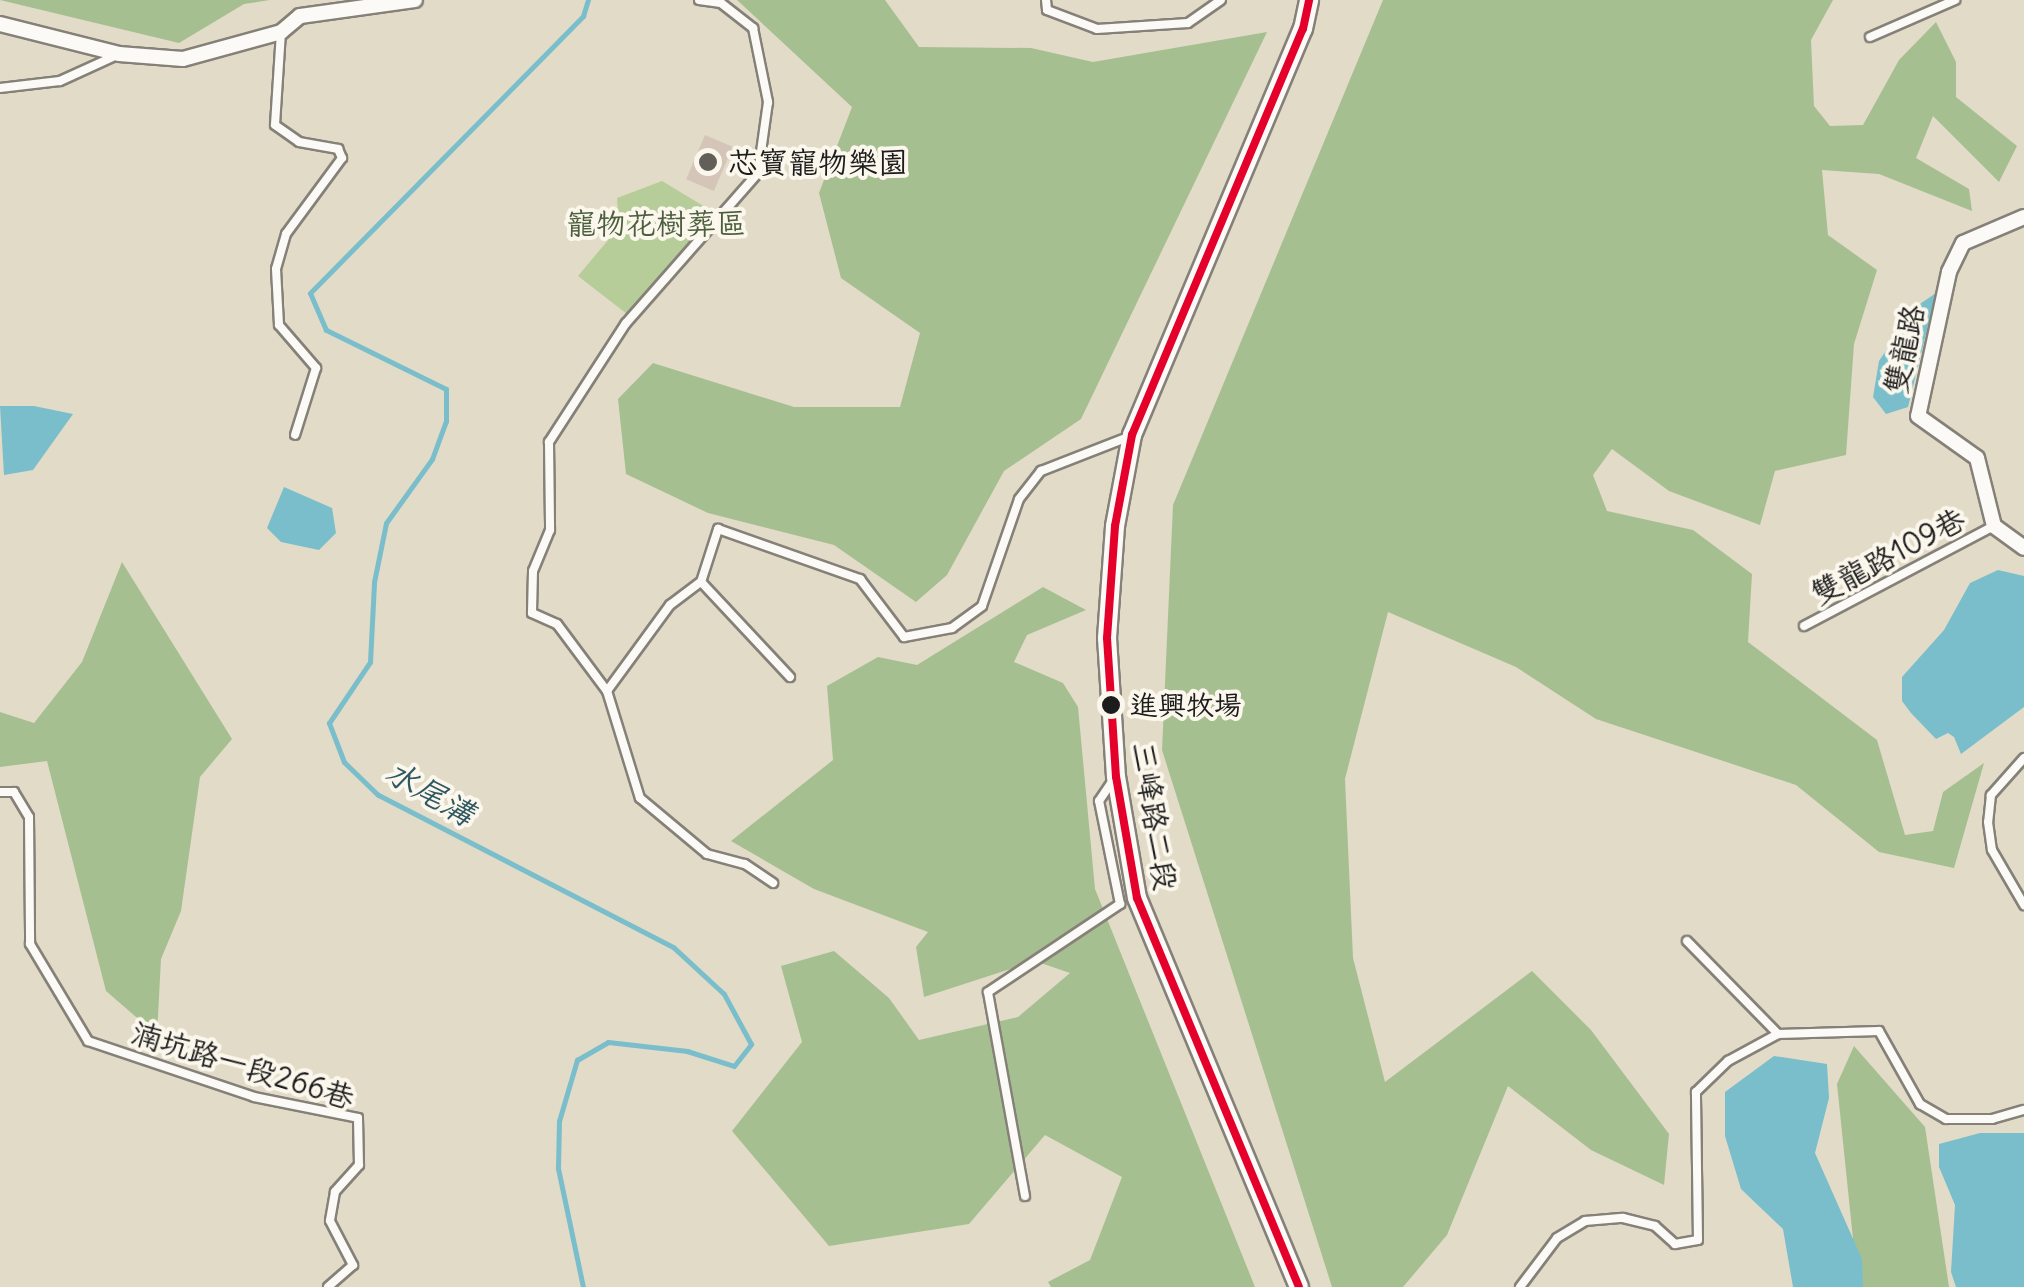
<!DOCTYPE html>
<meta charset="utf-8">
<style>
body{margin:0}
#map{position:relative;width:2024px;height:1287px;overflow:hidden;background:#e2dbc8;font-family:Delius,"LXGW WenKai TC",sans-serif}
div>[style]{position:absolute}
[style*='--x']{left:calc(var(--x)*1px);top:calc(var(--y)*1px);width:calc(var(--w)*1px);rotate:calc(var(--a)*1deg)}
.green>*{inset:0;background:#b6cd99}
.forest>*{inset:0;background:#a6bf91}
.water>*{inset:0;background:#79beca}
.stream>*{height:5px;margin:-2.5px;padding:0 2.5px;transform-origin:2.5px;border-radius:2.5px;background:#79beca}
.building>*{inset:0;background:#d4c5b8;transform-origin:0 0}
.roads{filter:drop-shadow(2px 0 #858178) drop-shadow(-2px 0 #858178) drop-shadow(0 2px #858178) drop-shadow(0 -2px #858178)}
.service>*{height:8px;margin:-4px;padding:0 4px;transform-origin:4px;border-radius:4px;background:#fbfaf7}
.minor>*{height:14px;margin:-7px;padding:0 7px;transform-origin:7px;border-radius:7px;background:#fbfaf7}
.tertiary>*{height:18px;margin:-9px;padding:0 9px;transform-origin:9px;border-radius:9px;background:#fbfaf7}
.bus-1>*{height:8px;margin:-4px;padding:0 4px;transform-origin:4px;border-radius:4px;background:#e4002b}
.dots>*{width:28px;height:28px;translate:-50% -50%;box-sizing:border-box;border:5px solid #fbf7ec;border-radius:50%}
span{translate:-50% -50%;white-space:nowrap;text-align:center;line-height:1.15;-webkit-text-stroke:8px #fbf7ec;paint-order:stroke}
.bus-label{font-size:28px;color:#1c1c1c}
.left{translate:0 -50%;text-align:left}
.poi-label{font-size:30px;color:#1c1c1c}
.park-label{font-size:30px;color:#4b5e3e}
.street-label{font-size:30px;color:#1c1c1c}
.water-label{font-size:32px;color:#2f5862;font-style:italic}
</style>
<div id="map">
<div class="green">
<i style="clip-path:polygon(662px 181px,715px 213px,627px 314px,578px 276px,619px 227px,617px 198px)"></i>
</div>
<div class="forest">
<i style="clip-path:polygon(0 0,270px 0,244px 4px,179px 43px)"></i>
<i style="clip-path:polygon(737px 0,885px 0,919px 47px,1031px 48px,1093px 62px,1267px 32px,1081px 419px,1004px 471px,947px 575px,916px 602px,834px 545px,708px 513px,626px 474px,618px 399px,653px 363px,794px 407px,900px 407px,920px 333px,841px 278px,819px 193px,852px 107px)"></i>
<i style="clip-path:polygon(1383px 0,1833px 0,1811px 40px,1814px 106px,1830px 126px,1863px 125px,1899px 60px,1936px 22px,1956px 62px,1956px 97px,2017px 146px,1999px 182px,1933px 116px,1916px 158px,1969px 189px,1972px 211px,1879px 174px,1822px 170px,1828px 235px,1877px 270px,1854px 344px,1846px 455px,1775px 471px,1760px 525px,1669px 491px,1612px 449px,1593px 475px,1607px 511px,1693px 530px,1752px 574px,1748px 642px,1877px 740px,1905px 835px,1933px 831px,1943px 792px,1984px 763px,1954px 868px,1879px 852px,1796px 785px,1596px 719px,1516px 667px,1388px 612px,1345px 779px,1353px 958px,1385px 1082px,1532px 971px,1591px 1030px,1669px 1134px,1664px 1185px,1591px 1150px,1508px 1086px,1447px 1235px,1403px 1287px,1332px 1287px,1162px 750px,1173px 505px)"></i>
<i style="clip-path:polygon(122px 562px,232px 739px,200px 777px,181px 911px,161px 959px,157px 1035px,106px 991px,47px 761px,0 767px,0 712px,34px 723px,82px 662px)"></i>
<i style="clip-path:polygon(1043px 587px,1086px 610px,1027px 635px,1014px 662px,1063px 683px,1078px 707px,1095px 889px,1255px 1287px,1051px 1287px,1048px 1282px,1090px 1260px,1122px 1177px,1045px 1135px,969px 1224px,829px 1246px,732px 1131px,802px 1042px,781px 966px,834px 951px,889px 998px,919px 1040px,1018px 1017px,1070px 973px,1035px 961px,924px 997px,916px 947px,928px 932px,814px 889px,731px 841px,833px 760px,827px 686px,878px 657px,917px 665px)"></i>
<i style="clip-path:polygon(1854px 1046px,1925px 1127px,1949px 1287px,1858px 1287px,1837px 1084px)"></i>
</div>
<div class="water">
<i style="clip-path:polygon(1936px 293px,1908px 407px,1886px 414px,1873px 397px,1879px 361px,1914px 308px)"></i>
<i style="clip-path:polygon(0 406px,34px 406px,73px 414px,33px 470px,4px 475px)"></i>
<i style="clip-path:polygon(284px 487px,332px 508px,336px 533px,319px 550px,281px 542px,267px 528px)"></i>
<i style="clip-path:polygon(1998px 570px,2024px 576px,2024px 707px,1961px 754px,1954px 737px,1948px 733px,1936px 739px,1911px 713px,1902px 701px,1902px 677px,1944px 630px,1970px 583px)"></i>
<i style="clip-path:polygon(1774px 1056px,1827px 1064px,1829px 1098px,1815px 1153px,1862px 1259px,1863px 1287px,1793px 1287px,1783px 1229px,1741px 1189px,1725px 1136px,1725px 1092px)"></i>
<i style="clip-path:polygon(1980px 1133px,2024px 1133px,2024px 1287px,1956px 1287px,1951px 1272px,1955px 1205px,1939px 1167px,1939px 1144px)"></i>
</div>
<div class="stream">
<i style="--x:583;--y:1287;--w:122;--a:-101.9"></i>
<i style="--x:558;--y:1168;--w:47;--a:-88.8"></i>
<i style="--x:559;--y:1121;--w:64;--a:-73.6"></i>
<i style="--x:577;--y:1060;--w:36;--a:-30"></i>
<i style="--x:608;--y:1042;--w:80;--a:6.5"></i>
<i style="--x:687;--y:1051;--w:49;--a:17.7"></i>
<i style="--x:734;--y:1066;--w:28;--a:-52"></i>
<i style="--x:751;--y:1044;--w:57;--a:-118.4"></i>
<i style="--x:724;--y:994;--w:69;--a:-137.3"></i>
<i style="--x:673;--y:947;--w:332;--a:-152.7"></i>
<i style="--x:378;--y:795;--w:47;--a:-135.9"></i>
<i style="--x:344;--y:762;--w:42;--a:-111"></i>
<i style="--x:329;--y:723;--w:73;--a:-56.1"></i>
<i style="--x:370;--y:662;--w:80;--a:-87.1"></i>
<i style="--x:374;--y:582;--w:60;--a:-78.5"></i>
<i style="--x:386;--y:523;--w:79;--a:-54.3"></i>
<i style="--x:432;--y:459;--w:40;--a:-69.8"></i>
<i style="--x:446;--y:421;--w:32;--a:-90"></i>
<i style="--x:446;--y:389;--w:134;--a:-153.8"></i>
<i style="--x:326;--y:330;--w:40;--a:-113.4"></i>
<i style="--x:310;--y:293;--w:389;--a:-45.4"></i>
<i style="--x:583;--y:16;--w:17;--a:-73"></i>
</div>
<div class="building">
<i style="left:705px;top:135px;width:30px;height:48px;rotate:23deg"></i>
</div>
<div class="roads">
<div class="service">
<i style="--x:699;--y:0;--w:22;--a:8"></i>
<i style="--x:721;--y:3;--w:41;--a:38"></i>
<i style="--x:753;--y:28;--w:76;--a:78.5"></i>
<i style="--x:768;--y:102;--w:72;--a:98"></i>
<i style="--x:758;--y:173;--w:200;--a:131.3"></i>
<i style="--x:626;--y:323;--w:142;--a:122.9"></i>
<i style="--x:549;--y:442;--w:88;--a:89.3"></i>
<i style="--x:550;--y:530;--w:44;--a:112.5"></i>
<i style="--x:533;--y:571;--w:42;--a:91.4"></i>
<i style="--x:532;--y:613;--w:27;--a:24"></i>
<i style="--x:557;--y:624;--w:84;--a:53.3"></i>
<i style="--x:607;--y:691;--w:107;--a:-53.8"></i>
<i style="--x:670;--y:605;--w:39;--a:-37"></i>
<i style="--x:1046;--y:0;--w:10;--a:84"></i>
<i style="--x:1047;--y:10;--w:53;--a:20.8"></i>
<i style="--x:1097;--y:29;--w:91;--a:-3.8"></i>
<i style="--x:1188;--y:23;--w:40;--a:-34.9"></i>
<i style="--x:281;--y:32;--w:93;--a:93.7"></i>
<i style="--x:275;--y:125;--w:29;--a:35"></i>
<i style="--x:299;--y:142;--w:40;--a:10"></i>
<i style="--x:338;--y:149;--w:10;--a:66"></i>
<i style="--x:342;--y:158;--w:94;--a:126.4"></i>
<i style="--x:286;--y:234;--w:36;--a:106"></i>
<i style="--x:276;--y:269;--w:56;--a:86.9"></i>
<i style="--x:279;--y:325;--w:57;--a:49.3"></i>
<i style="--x:316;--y:368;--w:70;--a:107.4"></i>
<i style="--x:1870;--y:37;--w:93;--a:-23.5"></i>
<i style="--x:0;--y:88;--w:60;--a:-6.7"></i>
<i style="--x:60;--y:81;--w:60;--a:-24.4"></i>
<i style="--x:1804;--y:626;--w:215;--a:-27.8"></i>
<i style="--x:790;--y:677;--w:130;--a:-133.1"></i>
<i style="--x:701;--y:582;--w:56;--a:-72.2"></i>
<i style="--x:718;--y:529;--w:151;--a:19.4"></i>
<i style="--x:860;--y:579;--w:73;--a:52.8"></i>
<i style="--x:904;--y:637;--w:49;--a:-10.6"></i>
<i style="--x:952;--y:628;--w:37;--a:-36"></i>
<i style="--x:982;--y:606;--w:113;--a:-70.9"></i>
<i style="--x:1019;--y:499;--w:36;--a:-52"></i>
<i style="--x:1041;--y:471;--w:93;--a:-21.3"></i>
<i style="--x:607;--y:691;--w:112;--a:72.9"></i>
<i style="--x:640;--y:798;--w:87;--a:39.9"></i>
<i style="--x:707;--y:854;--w:39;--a:15"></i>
<i style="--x:745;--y:864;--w:34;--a:34"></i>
<i style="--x:2024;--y:758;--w:50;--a:131.7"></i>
<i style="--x:1991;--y:795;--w:27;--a:96"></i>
<i style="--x:1988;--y:822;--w:28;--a:82"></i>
<i style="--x:1992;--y:850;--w:64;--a:59.8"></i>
<i style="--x:0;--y:792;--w:14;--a:0"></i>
<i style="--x:14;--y:792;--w:29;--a:59"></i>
<i style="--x:29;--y:817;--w:127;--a:89.5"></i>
<i style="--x:30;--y:944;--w:113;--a:59.1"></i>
<i style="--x:88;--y:1041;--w:175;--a:18.6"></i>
<i style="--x:254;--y:1097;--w:106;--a:11.4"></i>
<i style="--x:358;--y:1118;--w:47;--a:88.8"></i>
<i style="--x:359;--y:1165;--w:36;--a:132"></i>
<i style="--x:335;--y:1192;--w:29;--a:100"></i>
<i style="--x:330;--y:1221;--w:50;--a:62.4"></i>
<i style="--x:353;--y:1265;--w:33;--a:139"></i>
<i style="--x:1687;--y:941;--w:130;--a:45.6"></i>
<i style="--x:1025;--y:1196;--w:207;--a:-100.3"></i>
<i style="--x:988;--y:992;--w:159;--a:-33.7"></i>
<i style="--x:1120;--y:904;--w:105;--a:-101.5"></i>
<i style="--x:1099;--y:801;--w:25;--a:-56"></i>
<i style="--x:1520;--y:1287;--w:61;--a:-52.9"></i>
<i style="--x:1557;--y:1238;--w:33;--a:-31"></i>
<i style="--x:1585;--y:1221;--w:38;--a:-5"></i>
<i style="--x:1623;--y:1218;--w:33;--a:14"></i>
<i style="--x:1655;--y:1226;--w:27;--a:42"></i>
<i style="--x:1675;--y:1244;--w:23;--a:-10"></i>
<i style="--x:1698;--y:1240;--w:148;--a:-90.8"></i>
<i style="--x:1696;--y:1092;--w:45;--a:-44.1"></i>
<i style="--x:1728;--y:1061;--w:57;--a:-28.4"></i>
<i style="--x:1778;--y:1034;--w:101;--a:-1.7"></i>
<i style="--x:1879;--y:1031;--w:84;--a:60.7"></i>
<i style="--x:1920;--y:1104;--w:30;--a:30"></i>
<i style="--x:1946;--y:1119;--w:46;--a:0"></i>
<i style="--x:1992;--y:1119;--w:33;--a:-16"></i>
</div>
<div class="minor">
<i style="--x:0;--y:24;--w:123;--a:14.1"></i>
<i style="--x:119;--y:54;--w:64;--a:4.5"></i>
<i style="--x:183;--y:59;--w:102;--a:-15.4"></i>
<i style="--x:281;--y:32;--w:25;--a:-40"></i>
<i style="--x:300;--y:16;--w:116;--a:-7.9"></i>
<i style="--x:2024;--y:217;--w:66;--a:156.9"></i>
<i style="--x:1963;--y:243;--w:32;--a:116"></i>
<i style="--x:1949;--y:272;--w:147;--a:102.1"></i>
<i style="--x:1918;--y:416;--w:72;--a:35.4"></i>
<i style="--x:1977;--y:458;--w:70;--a:76"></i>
<i style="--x:1994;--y:526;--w:37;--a:36"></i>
</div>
<div class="tertiary">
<i style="--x:1299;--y:1287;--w:421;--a:-112.6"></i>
<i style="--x:1137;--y:898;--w:123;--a:-99.8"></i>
<i style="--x:1116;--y:777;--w:139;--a:-93.7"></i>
<i style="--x:1107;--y:638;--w:112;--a:-85.9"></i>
<i style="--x:1115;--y:526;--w:93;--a:-79.4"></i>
<i style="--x:1132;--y:435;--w:441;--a:-67.2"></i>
<i style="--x:1303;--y:29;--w:30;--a:-78"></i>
</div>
</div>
<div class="bus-1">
<i style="--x:1299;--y:1287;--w:421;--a:-112.6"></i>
<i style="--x:1137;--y:898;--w:123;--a:-99.8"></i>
<i style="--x:1116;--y:777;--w:139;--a:-93.7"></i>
<i style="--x:1107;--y:638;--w:112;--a:-85.9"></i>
<i style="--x:1115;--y:526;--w:93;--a:-79.4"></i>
<i style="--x:1132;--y:435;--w:441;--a:-67.2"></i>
<i style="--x:1303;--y:29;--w:30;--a:-78"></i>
</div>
<div class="dots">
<i style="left:708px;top:162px;background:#615f58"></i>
<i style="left:1111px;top:705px;background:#1c1c1c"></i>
</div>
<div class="bus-label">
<span class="left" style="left:1130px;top:705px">進興牧場</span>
</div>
<div class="poi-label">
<span class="left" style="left:728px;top:162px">芯寶寵物樂園</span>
</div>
<div class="park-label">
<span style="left:656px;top:223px">寵物花樹葬區</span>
</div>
<div class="street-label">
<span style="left:1904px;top:349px;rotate:-78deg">雙龍路</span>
<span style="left:1888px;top:556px;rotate:-28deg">雙龍路109巷</span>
<span style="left:1155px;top:816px;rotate:81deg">三峰路二段</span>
<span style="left:243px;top:1065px;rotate:17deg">湳坑路一段266巷</span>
</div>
<div class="water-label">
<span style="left:430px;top:793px;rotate:30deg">水尾溝</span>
</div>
</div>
